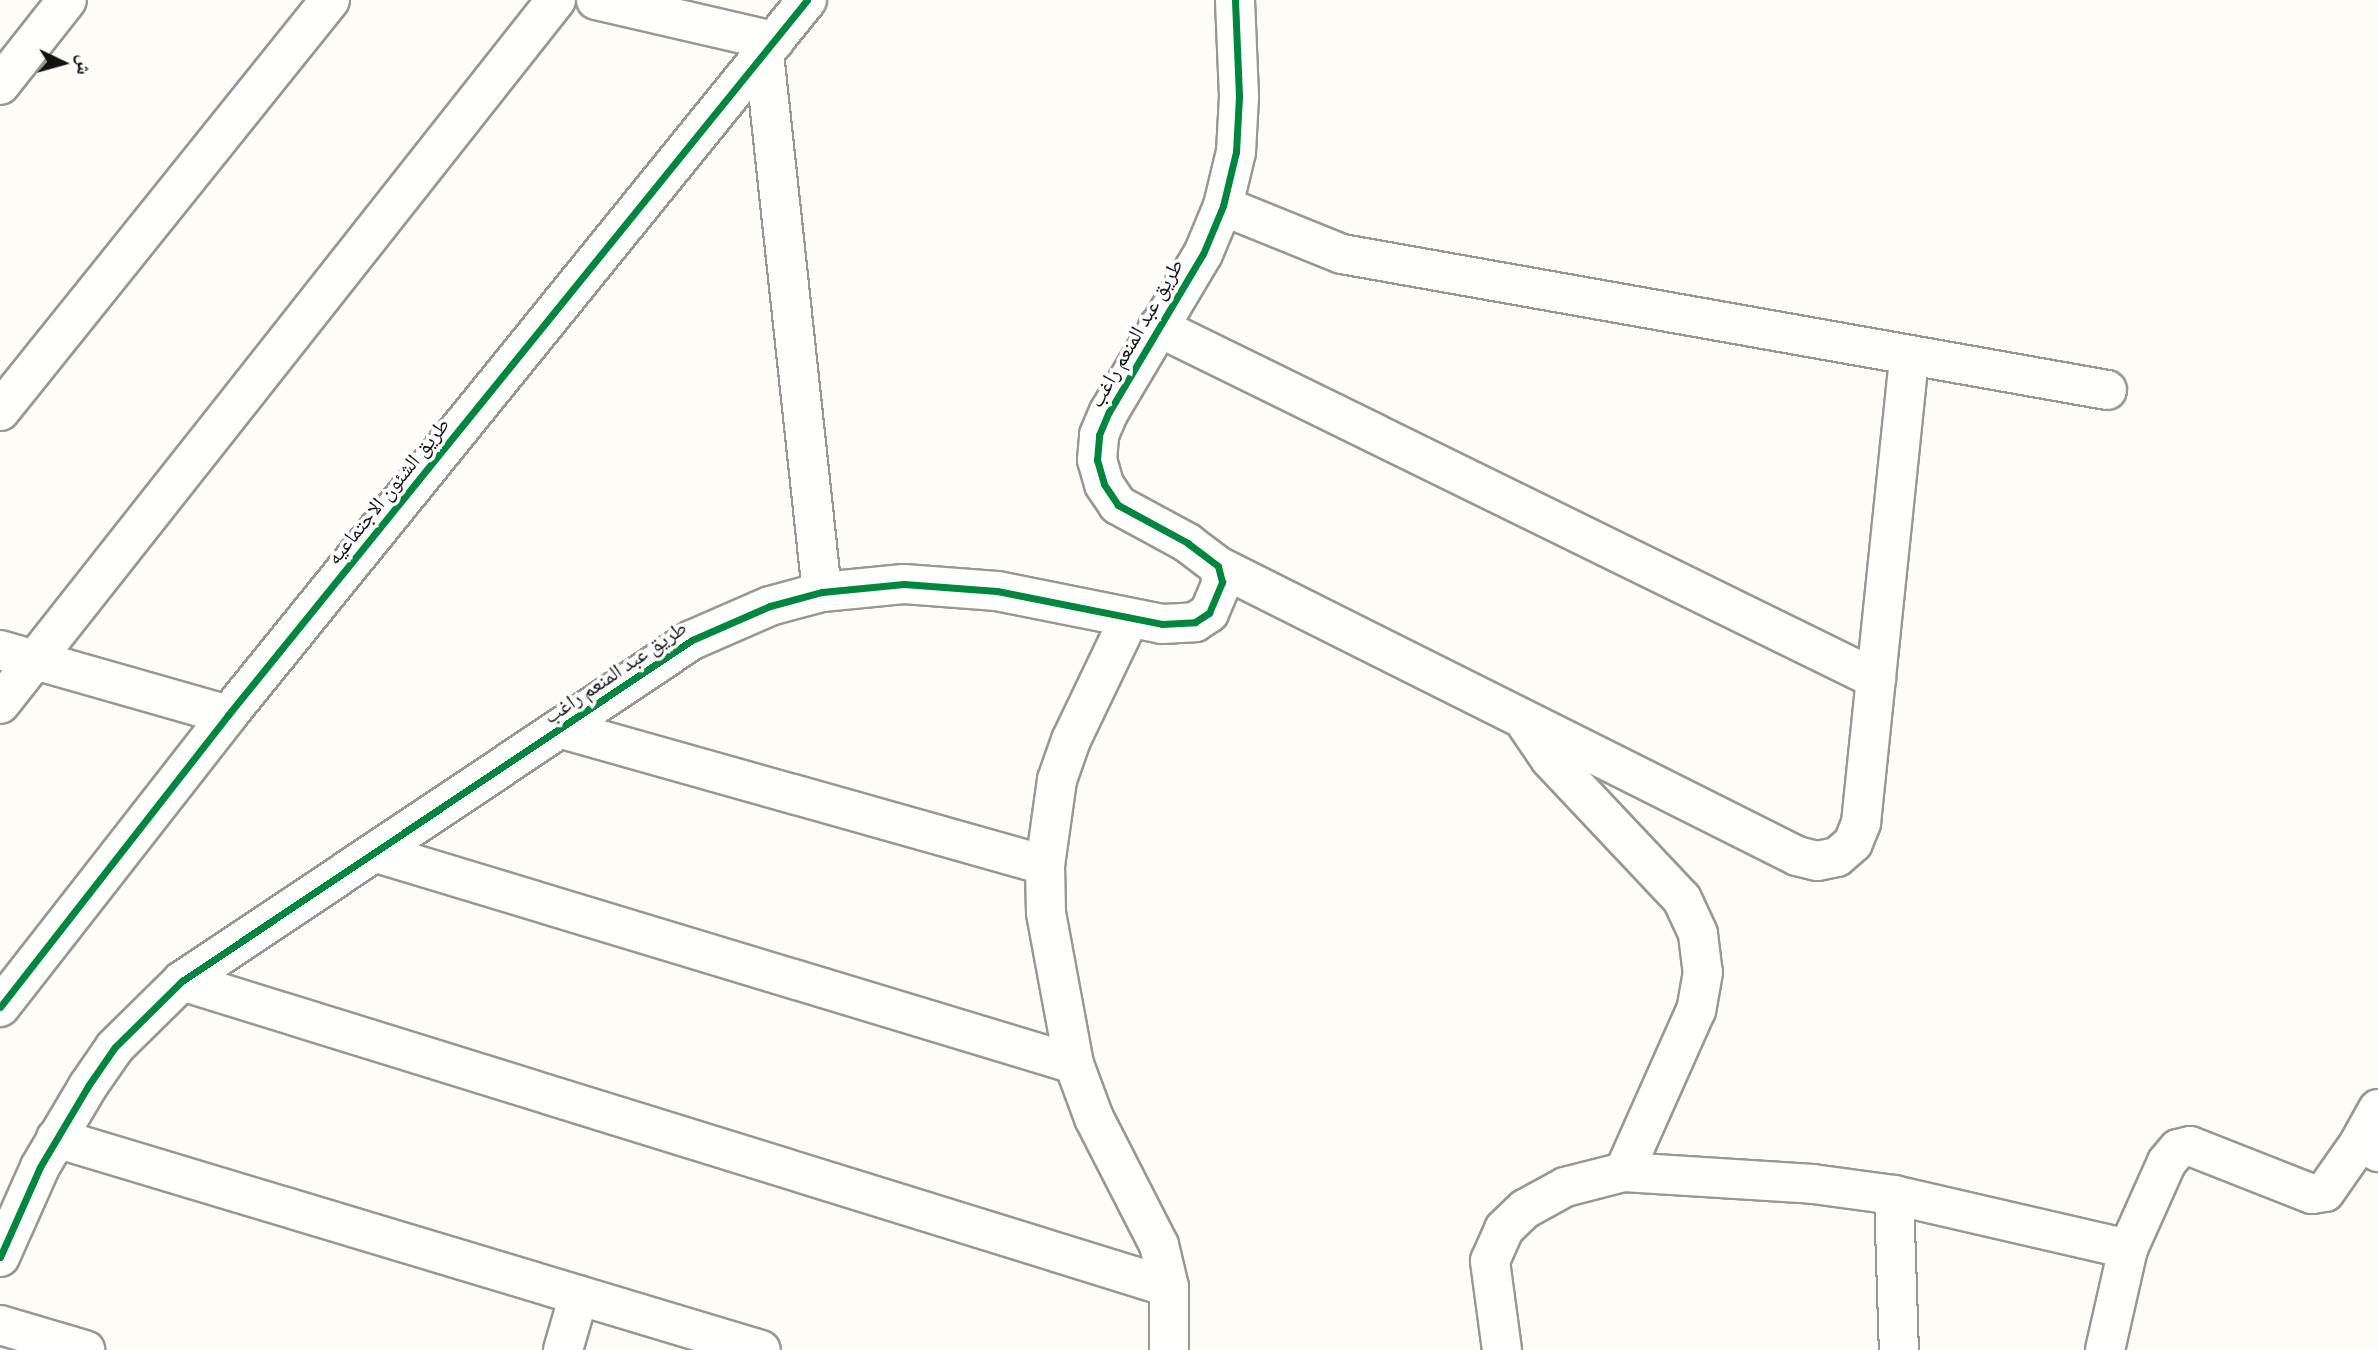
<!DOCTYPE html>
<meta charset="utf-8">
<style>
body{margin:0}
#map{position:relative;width:2378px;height:1350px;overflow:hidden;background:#fdfcf7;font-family:Bitter,"Noto Naskh Arabic",serif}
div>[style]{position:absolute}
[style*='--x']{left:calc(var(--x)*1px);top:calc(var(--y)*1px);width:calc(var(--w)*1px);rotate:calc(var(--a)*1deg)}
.roads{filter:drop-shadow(2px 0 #979795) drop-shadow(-2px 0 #979795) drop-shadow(0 2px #979795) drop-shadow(0 -2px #979795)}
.minor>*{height:38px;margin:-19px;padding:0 19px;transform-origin:19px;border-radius:19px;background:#fffffe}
.cycleway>*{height:7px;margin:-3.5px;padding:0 3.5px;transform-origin:3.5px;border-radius:3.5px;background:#00873e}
span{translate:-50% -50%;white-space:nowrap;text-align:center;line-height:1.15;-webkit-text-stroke:7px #fff;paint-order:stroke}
.street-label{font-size:21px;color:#111}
.north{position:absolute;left:28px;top:28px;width:70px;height:70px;-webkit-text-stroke:5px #fff;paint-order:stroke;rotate:95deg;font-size:19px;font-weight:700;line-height:28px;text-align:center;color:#111}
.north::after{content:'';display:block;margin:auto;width:24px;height:32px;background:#111;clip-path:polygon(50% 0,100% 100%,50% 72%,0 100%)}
</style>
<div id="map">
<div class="roads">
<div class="minor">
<i style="--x:596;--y:0;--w:183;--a:13"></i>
<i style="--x:764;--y:54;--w:541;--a:83.85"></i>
<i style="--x:0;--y:85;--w:108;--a:-51.8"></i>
<i style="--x:1223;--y:206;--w:128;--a:22"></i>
<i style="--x:1342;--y:254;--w:777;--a:10.08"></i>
<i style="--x:1158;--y:327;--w:800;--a:26.12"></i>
<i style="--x:0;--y:411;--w:527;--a:-51.24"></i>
<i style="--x:1218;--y:566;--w:648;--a:26.6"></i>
<i style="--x:1797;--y:856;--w:21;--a:14"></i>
<i style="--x:1817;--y:861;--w:20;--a:-11"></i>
<i style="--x:1837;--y:857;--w:21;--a:-41"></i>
<i style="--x:1853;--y:843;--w:22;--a:-68"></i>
<i style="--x:1861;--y:823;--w:470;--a:-84.1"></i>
<i style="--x:1129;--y:619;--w:134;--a:115.6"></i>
<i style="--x:1071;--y:740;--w:42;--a:109.3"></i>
<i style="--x:1057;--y:780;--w:86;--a:98"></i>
<i style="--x:1045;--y:865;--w:48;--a:88.8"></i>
<i style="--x:1046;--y:913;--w:154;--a:79.5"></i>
<i style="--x:1074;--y:1064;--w:58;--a:69.7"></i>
<i style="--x:1094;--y:1118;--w:143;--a:62.9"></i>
<i style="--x:1159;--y:1245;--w:43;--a:76.6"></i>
<i style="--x:1169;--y:1287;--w:63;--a:90"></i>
<i style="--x:0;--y:650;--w:237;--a:15.9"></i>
<i style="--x:0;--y:704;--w:897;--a:-51.7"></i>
<i style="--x:1527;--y:725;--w:41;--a:55.9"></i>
<i style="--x:1550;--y:759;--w:192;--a:46.7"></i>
<i style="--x:1682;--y:899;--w:38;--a:65"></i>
<i style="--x:1698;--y:934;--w:38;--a:83"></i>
<i style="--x:1703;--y:972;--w:39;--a:100"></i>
<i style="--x:1696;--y:1010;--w:177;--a:114"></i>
<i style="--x:562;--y:729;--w:502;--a:15.73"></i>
<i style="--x:377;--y:853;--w:728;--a:16.84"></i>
<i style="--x:182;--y:981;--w:1033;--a:17.23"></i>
<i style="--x:0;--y:1007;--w:370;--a:-52"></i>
<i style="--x:228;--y:715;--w:920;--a:-51"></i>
<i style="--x:2378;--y:1109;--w:38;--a:119"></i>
<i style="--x:2360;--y:1142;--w:21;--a:29"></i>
<i style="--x:56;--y:1138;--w:736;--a:16.74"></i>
<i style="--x:1894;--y:1195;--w:155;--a:88.2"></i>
<i style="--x:0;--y:1257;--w:98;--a:-66"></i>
<i style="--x:40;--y:1167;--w:94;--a:-59.3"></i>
<i style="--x:88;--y:1086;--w:47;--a:-55.3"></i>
<i style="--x:115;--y:1047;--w:94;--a:-44.6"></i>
<i style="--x:182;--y:981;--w:613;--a:-33.77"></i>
<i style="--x:692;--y:640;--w:85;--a:-23.6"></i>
<i style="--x:770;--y:606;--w:54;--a:-15.1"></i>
<i style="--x:822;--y:592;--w:82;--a:-5.6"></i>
<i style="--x:904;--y:584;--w:93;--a:4.3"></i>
<i style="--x:997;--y:591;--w:168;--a:11.3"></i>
<i style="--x:1162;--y:624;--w:33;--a:-3"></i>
<i style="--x:1195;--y:622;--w:17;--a:-33"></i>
<i style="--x:1209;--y:613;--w:34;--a:-67"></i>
<i style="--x:1222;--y:582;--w:16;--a:-104"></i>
<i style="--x:1218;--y:566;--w:38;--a:-143"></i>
<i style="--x:1188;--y:543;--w:80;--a:-151.5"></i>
<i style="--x:1118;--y:505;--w:25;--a:-124"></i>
<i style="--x:1104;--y:484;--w:25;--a:-106"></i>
<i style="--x:1097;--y:460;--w:25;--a:-85"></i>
<i style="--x:1099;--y:435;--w:25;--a:-67"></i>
<i style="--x:1109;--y:412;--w:184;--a:-59.3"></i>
<i style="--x:1203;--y:254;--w:52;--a:-67.4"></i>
<i style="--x:1223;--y:206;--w:56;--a:-76.5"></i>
<i style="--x:1236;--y:152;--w:56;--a:-86.9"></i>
<i style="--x:1239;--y:96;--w:96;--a:-92.4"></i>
<i style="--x:0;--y:1325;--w:89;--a:16.4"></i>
<i style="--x:563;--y:1350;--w:57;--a:-73.8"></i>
<i style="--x:1502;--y:1350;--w:90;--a:-97.7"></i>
<i style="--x:1490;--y:1261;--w:35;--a:-66"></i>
<i style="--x:1504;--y:1229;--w:29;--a:-44"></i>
<i style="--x:1525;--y:1209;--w:46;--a:-28.8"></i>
<i style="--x:1565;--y:1187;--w:61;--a:-14.3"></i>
<i style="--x:1624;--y:1172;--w:189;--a:3.6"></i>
<i style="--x:1813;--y:1184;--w:82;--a:7.7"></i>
<i style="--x:1894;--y:1195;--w:240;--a:13"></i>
<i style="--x:2105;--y:1350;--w:104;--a:-77.2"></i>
<i style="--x:2128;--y:1249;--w:95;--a:-65.9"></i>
<i style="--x:2167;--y:1162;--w:17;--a:-50"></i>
<i style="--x:2178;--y:1149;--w:12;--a:-14"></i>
<i style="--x:2190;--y:1146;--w:131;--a:21.5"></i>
<i style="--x:2312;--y:1194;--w:13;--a:-9"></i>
<i style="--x:2325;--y:1192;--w:61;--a:-55"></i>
</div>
</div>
<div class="cycleway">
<i style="--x:0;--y:1007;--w:370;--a:-52"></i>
<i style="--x:228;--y:715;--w:920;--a:-51"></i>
<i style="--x:0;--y:1257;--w:98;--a:-66"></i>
<i style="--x:40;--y:1167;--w:94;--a:-59.3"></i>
<i style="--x:88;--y:1086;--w:47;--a:-55.3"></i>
<i style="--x:115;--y:1047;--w:94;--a:-44.6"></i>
<i style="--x:182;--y:981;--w:613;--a:-33.77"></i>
<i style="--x:692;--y:640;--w:85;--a:-23.6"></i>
<i style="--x:770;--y:606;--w:54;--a:-15.1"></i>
<i style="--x:822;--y:592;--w:82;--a:-5.6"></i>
<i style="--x:904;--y:584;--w:93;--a:4.3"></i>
<i style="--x:997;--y:591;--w:168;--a:11.3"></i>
<i style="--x:1162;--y:624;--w:33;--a:-3"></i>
<i style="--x:1195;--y:622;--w:17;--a:-33"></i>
<i style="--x:1209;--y:613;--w:34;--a:-67"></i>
<i style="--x:1222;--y:582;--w:16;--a:-104"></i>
<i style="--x:1218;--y:566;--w:38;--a:-143"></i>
<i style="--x:1188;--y:543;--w:80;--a:-151.5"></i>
<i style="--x:1118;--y:505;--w:25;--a:-124"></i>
<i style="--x:1104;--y:484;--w:25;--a:-106"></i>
<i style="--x:1097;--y:460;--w:25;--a:-85"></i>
<i style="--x:1099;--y:435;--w:25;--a:-67"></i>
<i style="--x:1109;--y:412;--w:184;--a:-59.3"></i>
<i style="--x:1203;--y:254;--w:52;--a:-67.4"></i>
<i style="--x:1223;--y:206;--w:56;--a:-76.5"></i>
<i style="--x:1236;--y:152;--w:56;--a:-86.9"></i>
<i style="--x:1239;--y:96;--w:96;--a:-92.4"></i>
</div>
<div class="street-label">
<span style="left:1136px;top:333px;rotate:-60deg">طريق عبد المنعم راغب</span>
<span style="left:388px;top:491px;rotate:-51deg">طريق الشئون الاجتماعيه</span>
<span style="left:615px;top:672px;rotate:-34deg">طريق عبد المنعم راغب</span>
</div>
<div class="north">ش</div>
</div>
